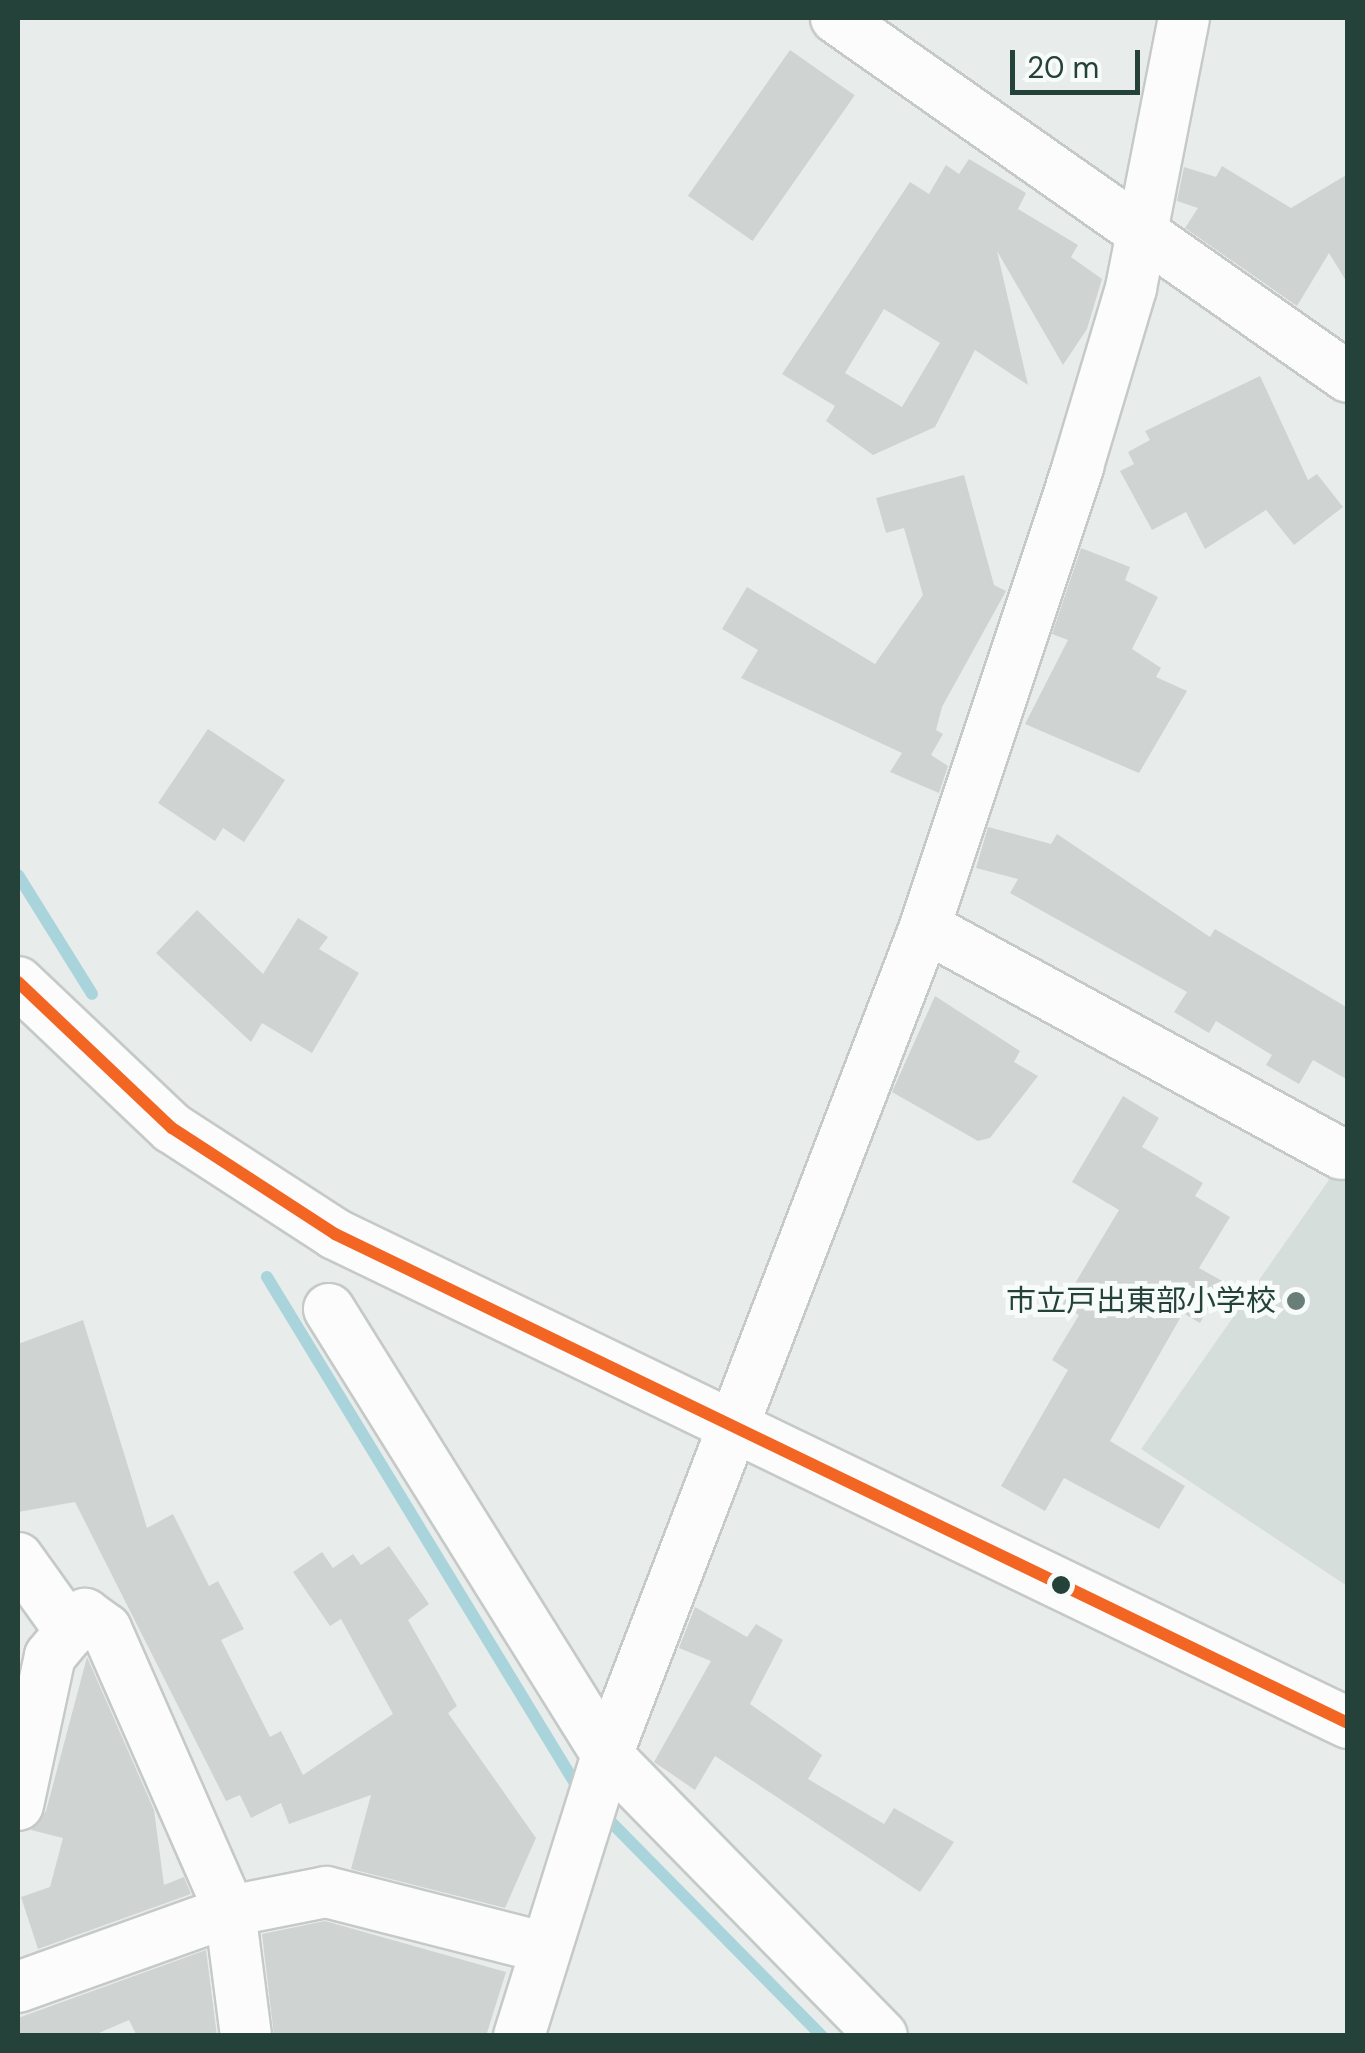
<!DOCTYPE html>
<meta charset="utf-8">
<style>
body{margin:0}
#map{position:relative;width:1365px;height:2053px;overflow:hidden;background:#e8edeb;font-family:"DM Sans","Noto Sans JP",sans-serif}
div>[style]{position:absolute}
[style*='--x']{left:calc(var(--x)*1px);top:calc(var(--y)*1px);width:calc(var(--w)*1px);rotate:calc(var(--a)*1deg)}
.built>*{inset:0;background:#d6dedb}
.stream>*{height:12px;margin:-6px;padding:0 6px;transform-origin:6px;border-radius:6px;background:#a9d4db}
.building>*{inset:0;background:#cfd4d2;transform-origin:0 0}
.roads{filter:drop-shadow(2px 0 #c5cac8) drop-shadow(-2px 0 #c5cac8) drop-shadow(0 2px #c5cac8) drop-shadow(0 -2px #c5cac8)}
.minor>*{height:50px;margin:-25px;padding:0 25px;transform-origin:25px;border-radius:25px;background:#fcfcfc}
.bus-1>*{height:12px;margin:-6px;padding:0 6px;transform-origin:6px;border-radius:6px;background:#f26522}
.dots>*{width:28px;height:28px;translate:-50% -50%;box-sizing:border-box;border:5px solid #f7fbf9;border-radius:50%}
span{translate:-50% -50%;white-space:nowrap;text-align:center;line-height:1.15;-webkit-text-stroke:10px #f7fbf9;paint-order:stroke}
.poi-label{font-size:30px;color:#24423a}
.right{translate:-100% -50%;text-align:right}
.frame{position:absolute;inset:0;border:20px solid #24423a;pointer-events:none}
.scale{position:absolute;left:1010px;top:50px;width:130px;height:45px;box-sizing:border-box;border:5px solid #24423a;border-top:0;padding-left:12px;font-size:30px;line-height:35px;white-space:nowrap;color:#24423a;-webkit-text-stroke:8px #f7fbf9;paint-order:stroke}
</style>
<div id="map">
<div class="built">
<i style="clip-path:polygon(1347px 1154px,1347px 1586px,1141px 1449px)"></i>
</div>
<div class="stream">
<i style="--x:18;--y:875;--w:140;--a:58.1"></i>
<i style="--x:267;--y:1277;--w:604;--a:58.68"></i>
<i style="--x:602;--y:1813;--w:313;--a:45.4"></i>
</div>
<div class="building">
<i style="left:790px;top:50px;width:79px;height:178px;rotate:35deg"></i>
<i style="clip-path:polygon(evenodd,969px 159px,1026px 193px,1018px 209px,1078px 245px,1071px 257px,1102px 279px,1087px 329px,1063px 365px,997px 251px,1028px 385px,975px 350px,935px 427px,873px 455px,826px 421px,835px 406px,782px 374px,910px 182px,929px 194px,946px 165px,959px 174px,969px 159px,884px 309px,940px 343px,902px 407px,845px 373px,884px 309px)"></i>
<i style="clip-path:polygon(1222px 166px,1291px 208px,1348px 174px,1348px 284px,1329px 253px,1297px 306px,1185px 228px,1198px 208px,1177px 201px,1184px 167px,1216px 177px)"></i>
<i style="clip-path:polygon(1260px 376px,1308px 480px,1317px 474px,1343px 507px,1294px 545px,1266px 510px,1205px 549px,1186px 512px,1152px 530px,1120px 471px,1134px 464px,1128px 452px,1150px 440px,1145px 431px)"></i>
<i style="clip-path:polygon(964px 475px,994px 585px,1006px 591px,942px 707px,936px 730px,943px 734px,931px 755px,948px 766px,939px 793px,890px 772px,902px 753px,741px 678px,758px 650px,722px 629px,747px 587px,875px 664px,923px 595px,904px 528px,886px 533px,876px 498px)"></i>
<i style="clip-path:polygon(1081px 548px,1130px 567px,1125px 580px,1158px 597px,1132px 649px,1161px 668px,1156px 677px,1187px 691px,1139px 773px,1025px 724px,1068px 640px,1052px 634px)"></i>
<i style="clip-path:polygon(208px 729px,285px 780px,244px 842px,223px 828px,215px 841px,158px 803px)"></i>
<i style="clip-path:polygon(988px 827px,1051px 844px,1057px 834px,1210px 937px,1215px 929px,1348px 1008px,1348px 1080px,1313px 1060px,1299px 1084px,1266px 1065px,1272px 1055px,1216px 1021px,1209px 1033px,1174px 1012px,1187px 992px,1010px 893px,1018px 879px,976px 868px)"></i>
<i style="clip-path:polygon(197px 910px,263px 974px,298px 918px,328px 937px,319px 949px,359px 973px,312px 1053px,262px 1023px,251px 1042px,156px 953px)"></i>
<i style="clip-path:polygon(935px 996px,1020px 1051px,1014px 1062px,1038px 1076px,990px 1138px,978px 1141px,892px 1092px)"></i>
<i style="clip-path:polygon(1123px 1096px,1159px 1118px,1142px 1147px,1203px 1183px,1195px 1196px,1230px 1217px,1199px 1268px,1224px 1282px,1200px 1323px,1183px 1313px,1110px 1441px,1185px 1486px,1159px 1529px,1064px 1478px,1045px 1511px,1001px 1486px,1068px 1370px,1052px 1360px,1079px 1315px,1062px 1305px,1119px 1210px,1072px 1182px)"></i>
<i style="clip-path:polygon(83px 1320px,147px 1528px,173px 1514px,209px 1586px,218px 1581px,244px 1629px,221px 1640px,270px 1737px,281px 1731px,303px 1775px,393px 1714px,341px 1619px,330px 1626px,293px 1572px,322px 1552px,333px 1568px,353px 1554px,361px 1565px,389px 1546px,429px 1604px,408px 1620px,457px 1706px,448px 1713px,536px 1838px,505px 1908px,351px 1869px,371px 1795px,289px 1824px,281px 1803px,251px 1818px,240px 1795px,226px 1801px,75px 1502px,18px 1512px,18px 1344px)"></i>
<i style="clip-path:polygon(695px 1607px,747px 1637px,756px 1624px,783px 1640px,750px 1704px,822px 1755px,808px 1779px,884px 1824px,894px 1808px,954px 1842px,920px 1892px,715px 1756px,695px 1790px,654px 1762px,711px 1661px,679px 1648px)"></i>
<i style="clip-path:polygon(87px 1657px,154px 1810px,164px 1885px,184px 1877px,191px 1894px,38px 1949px,21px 1897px,50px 1887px,63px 1838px,31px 1830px,46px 1811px)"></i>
<i style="clip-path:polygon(325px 1921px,506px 1972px,486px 2036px,274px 2036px,262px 1934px)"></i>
<i style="clip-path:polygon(206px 1950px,217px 2036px,137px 2036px,129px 2020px,92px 2036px,18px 2036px,18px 2018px)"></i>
</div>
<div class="roads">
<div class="minor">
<i style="--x:836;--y:18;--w:625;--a:35.04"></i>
<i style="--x:925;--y:927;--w:474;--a:28.6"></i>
<i style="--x:18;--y:982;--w:212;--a:43.5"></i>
<i style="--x:172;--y:1128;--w:194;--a:33"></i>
<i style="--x:335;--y:1234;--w:1125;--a:25.77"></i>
<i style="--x:329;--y:1309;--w:526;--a:58.06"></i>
<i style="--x:607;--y:1755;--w:393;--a:45.6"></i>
<i style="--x:18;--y:1558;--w:91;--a:54.4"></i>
<i style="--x:18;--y:1805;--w:152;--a:-77.9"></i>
<i style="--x:50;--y:1656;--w:55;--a:-50.2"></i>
<i style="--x:85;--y:1614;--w:26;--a:36"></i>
<i style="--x:106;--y:1629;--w:308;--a:66.3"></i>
<i style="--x:230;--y:1911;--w:126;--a:82.7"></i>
<i style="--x:18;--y:1987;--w:225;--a:-19.7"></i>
<i style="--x:230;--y:1911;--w:98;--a:-11.2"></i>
<i style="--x:326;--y:1892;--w:222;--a:14.3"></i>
<i style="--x:519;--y:2036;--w:294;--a:-72.6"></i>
<i style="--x:607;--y:1755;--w:887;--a:-68.99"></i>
<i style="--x:925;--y:927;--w:486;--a:-71.6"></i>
<i style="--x:1078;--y:466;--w:186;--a:-73.4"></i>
<i style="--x:1131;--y:288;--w:275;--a:-78.9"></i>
</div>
</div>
<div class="bus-1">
<i style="--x:18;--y:982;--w:212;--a:43.5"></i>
<i style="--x:172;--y:1128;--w:194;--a:33"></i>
<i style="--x:335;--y:1234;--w:1125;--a:25.77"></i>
</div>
<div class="dots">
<i style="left:1296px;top:1301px;background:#697e78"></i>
<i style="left:1061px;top:1585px;background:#24423a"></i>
</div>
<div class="poi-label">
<span class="right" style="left:1276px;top:1301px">市立戸出東部小学校</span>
</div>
<div class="frame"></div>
<div class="scale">20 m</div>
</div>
